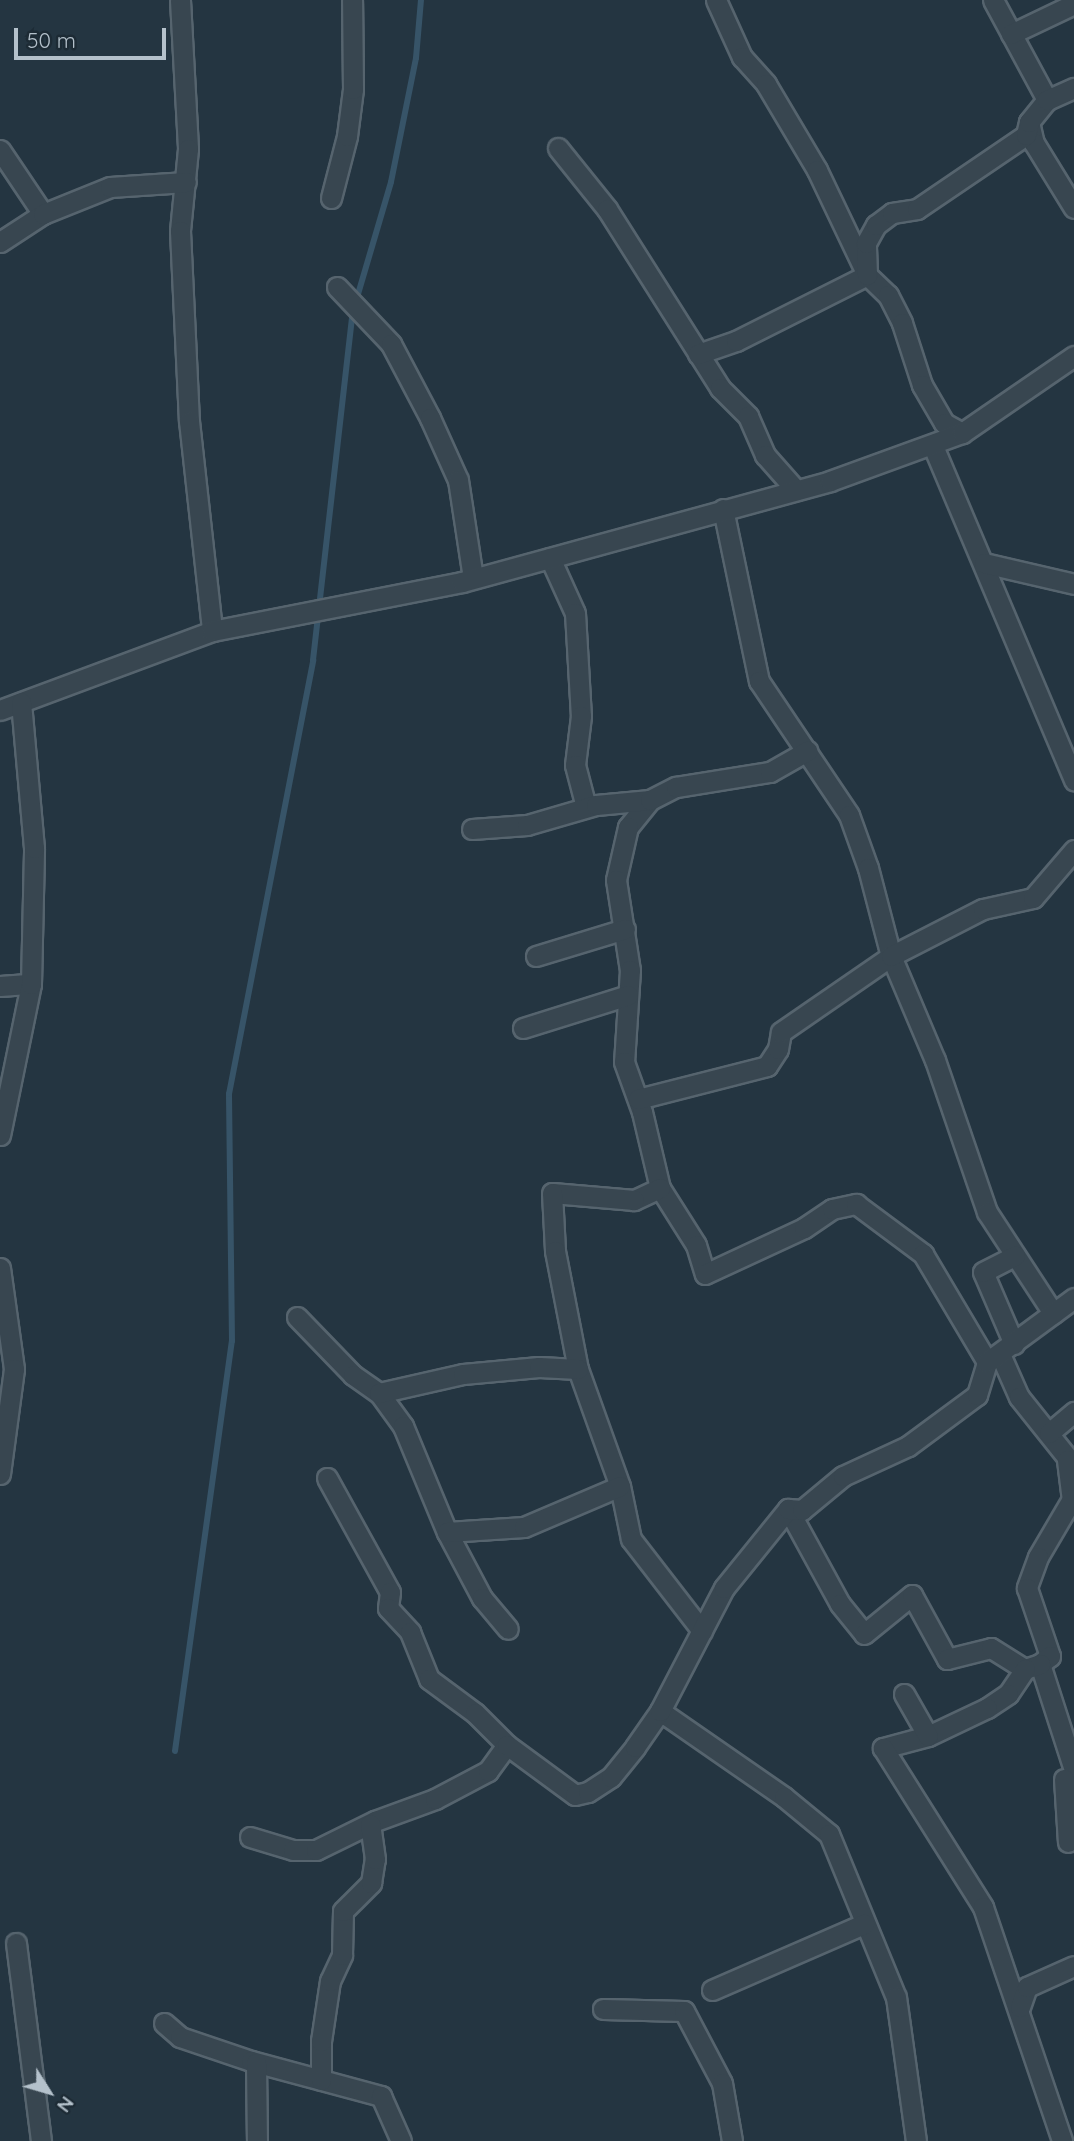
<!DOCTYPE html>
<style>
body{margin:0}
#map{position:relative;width:1074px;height:2141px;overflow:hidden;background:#243541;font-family:Quicksand,sans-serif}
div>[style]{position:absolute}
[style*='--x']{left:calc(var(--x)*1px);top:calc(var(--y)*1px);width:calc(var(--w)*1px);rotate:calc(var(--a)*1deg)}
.stream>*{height:6px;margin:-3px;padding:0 3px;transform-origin:3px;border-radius:3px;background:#375468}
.roads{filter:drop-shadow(2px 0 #56646e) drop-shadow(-2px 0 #56646e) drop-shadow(0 2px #56646e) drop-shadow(0 -2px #56646e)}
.minor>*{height:19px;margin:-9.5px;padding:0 9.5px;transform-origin:9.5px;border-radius:9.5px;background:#384650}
span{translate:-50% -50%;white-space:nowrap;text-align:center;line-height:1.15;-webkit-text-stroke:7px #1d2b35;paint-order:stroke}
.north{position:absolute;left:14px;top:2057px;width:70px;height:70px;-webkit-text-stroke:5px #1d2b35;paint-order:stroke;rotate:127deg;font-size:19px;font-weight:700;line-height:28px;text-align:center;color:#b4c1cb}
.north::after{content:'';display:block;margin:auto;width:24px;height:32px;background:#b4c1cb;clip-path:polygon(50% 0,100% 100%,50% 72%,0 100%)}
.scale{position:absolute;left:14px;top:28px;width:152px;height:32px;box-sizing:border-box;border:4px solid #b4c1cb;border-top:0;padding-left:9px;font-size:21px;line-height:24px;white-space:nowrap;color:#b4c1cb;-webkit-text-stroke:5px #1d2b35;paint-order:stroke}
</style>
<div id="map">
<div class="stream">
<i style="--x:356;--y:301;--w:124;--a:-73.6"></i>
<i style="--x:391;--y:182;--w:126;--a:-78.6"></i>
<i style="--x:416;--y:58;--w:58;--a:-85.1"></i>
<i style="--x:175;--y:1751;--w:414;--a:-82.1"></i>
<i style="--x:232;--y:1341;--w:247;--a:-90.7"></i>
<i style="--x:229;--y:1094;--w:442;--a:-79"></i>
<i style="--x:313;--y:660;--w:351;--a:-83.5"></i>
</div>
<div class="roads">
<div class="minor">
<i style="--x:180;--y:0;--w:149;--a:86.9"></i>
<i style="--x:188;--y:149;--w:82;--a:95.6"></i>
<i style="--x:180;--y:231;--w:190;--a:87.3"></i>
<i style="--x:189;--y:421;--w:211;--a:83.7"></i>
<i style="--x:716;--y:0;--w:63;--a:65.5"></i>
<i style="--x:742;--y:57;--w:36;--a:48"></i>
<i style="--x:766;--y:84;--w:100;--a:59.3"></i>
<i style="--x:817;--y:170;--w:116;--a:64.5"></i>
<i style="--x:867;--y:275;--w:29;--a:44"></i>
<i style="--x:888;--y:295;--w:31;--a:63"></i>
<i style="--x:902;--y:323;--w:65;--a:72.1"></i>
<i style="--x:922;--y:385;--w:44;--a:59.9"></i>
<i style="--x:944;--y:423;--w:21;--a:29"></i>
<i style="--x:993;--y:0;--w:114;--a:61.6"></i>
<i style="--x:1011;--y:34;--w:70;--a:-25.5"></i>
<i style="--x:1029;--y:122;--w:22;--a:77"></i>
<i style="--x:1034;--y:143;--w:76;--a:58.4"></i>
<i style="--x:558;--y:148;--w:78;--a:51.2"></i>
<i style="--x:607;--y:209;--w:212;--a:57.7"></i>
<i style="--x:720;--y:388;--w:40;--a:45"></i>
<i style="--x:748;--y:416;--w:43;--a:66.4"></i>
<i style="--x:765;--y:455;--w:47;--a:48.5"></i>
<i style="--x:0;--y:150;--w:77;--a:56.1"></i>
<i style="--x:331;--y:198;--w:64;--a:-75.5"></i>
<i style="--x:347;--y:136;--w:47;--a:-82.7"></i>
<i style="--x:353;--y:89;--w:89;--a:-90.6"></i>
<i style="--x:0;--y:242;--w:51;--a:-33.1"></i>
<i style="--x:43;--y:214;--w:72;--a:-21.9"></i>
<i style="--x:110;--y:187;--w:76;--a:-3.8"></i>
<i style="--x:337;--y:287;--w:79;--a:46.5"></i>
<i style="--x:391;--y:344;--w:84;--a:62.2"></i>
<i style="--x:430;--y:418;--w:68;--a:65.7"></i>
<i style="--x:458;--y:480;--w:99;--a:81.3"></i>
<i style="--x:698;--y:354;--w:40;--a:-18.9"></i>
<i style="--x:736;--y:341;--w:147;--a:-26.7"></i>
<i style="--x:867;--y:275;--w:32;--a:-92"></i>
<i style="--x:866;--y:243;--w:21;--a:-61"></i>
<i style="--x:876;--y:225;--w:20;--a:-37"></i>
<i style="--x:892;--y:213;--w:25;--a:-9"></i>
<i style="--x:917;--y:209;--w:132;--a:-34.2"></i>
<i style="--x:1026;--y:135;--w:13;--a:-77"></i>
<i style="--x:1029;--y:122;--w:28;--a:-51"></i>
<i style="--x:1047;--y:100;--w:30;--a:-24"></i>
<i style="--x:933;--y:446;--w:363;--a:67.1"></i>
<i style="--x:723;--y:509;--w:176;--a:78.2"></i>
<i style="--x:759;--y:681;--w:161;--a:56.1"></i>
<i style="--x:849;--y:815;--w:56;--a:70.3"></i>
<i style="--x:868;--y:868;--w:91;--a:75.4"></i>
<i style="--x:891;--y:956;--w:113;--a:67.1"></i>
<i style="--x:935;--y:1060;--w:161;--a:71.1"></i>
<i style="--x:987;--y:1212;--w:121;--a:56.8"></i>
<i style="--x:550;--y:558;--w:60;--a:65.6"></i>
<i style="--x:575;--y:613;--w:103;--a:86.7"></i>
<i style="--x:581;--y:716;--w:49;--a:97"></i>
<i style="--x:575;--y:765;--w:43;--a:75.3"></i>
<i style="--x:984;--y:563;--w:92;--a:13.1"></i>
<i style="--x:0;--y:710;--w:226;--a:-20.4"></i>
<i style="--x:212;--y:631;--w:255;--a:-11.1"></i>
<i style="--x:462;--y:582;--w:382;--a:-15.3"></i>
<i style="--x:830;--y:481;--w:140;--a:-20"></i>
<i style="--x:962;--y:433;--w:136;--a:-34.5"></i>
<i style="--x:650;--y:800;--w:35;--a:129"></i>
<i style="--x:628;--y:827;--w:54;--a:102.8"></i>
<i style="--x:616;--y:880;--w:91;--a:81.2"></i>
<i style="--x:630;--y:970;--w:92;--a:93.7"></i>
<i style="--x:624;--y:1062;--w:53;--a:70.2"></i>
<i style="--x:642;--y:1112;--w:78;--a:76.7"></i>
<i style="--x:660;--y:1188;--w:67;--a:57.7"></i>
<i style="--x:696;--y:1245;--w:30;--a:73"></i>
<i style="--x:705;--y:1274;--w:109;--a:-24.9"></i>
<i style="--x:804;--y:1228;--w:34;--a:-34"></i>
<i style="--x:832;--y:1209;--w:25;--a:-12"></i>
<i style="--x:856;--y:1204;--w:84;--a:36.7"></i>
<i style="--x:923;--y:1254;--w:126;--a:59.3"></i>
<i style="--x:472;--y:829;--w:55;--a:-4.2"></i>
<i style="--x:527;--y:825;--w:72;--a:-16.2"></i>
<i style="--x:596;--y:805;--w:54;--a:-5.3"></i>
<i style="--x:650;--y:800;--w:29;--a:-27"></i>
<i style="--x:676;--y:787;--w:95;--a:-9.1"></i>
<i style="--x:770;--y:772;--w:43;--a:-29.6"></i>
<i style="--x:536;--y:956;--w:93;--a:-16.9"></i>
<i style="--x:0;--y:986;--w:31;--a:-4"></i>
<i style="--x:523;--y:1028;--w:110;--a:-17.4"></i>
<i style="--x:638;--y:1099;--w:133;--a:-14.3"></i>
<i style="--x:767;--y:1066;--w:20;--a:-57"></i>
<i style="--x:778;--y:1049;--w:17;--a:-80"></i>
<i style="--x:781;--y:1032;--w:134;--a:-34.6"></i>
<i style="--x:891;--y:956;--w:103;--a:-27.1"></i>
<i style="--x:983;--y:909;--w:51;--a:-12.4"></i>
<i style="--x:1033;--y:898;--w:63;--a:-49.5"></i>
<i style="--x:0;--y:1135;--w:154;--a:-78.4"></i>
<i style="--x:31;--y:984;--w:136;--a:-88.7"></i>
<i style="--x:34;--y:848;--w:146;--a:-95.1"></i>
<i style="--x:660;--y:1188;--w:29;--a:155"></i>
<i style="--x:634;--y:1200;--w:82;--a:-175.1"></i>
<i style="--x:552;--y:1193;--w:58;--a:87"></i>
<i style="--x:555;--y:1251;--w:120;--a:79"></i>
<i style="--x:578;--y:1369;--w:124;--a:70.3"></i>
<i style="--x:620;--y:1486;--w:54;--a:78.3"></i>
<i style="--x:631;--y:1539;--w:116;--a:52.3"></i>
<i style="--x:0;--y:1268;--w:102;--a:82.1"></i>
<i style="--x:14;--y:1369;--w:106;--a:97.6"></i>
<i style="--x:297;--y:1317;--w:81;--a:46"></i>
<i style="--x:353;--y:1375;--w:32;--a:35"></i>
<i style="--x:379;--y:1393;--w:41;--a:54"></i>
<i style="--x:403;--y:1426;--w:115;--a:67.5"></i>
<i style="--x:447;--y:1532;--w:75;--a:62.1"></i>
<i style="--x:482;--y:1598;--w:40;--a:50"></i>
<i style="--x:1014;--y:1344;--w:78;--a:-113.3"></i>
<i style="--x:983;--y:1272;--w:36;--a:-27"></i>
<i style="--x:1000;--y:1354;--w:47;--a:66.2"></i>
<i style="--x:1019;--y:1397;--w:88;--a:51.4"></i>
<i style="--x:379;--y:1393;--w:86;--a:-12.7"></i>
<i style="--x:463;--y:1374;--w:76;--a:-5.3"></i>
<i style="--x:539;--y:1367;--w:39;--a:3"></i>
<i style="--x:1049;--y:1433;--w:33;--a:-40"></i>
<i style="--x:1067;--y:1460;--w:39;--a:83"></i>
<i style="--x:1072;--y:1499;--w:67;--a:120.4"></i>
<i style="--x:1038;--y:1557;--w:33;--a:110"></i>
<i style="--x:1027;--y:1588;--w:72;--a:71.3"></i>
<i style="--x:1050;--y:1656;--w:13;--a:141"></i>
<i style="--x:1040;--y:1664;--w:111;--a:72.2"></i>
<i style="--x:327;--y:1478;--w:130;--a:61.1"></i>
<i style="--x:390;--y:1592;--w:16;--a:97"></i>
<i style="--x:388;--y:1608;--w:33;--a:47"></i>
<i style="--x:410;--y:1632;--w:51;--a:68"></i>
<i style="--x:429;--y:1679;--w:57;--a:36.5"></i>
<i style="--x:475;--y:1713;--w:45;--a:45"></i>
<i style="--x:788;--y:1509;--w:108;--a:61.3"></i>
<i style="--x:840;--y:1604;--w:38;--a:51"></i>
<i style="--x:864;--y:1634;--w:62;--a:-39.1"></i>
<i style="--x:912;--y:1595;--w:73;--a:61.3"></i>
<i style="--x:947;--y:1659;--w:45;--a:-14"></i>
<i style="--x:991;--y:1648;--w:40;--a:32"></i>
<i style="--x:1025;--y:1669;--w:16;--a:-18"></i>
<i style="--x:447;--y:1532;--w:77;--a:-3.7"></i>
<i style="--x:524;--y:1527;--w:104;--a:-23.1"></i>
<i style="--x:1025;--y:1669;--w:30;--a:124"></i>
<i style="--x:1008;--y:1694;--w:25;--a:146"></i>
<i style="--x:987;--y:1708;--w:65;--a:154.6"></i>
<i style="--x:928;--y:1736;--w:47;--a:165.1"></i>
<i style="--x:883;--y:1748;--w:188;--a:57.8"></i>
<i style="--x:983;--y:1907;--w:247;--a:71.3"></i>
<i style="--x:904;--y:1694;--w:48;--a:60.3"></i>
<i style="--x:660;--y:1711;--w:151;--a:34.7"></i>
<i style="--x:784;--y:1797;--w:58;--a:39.4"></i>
<i style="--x:829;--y:1834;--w:176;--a:67.7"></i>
<i style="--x:896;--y:1997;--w:145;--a:82.1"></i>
<i style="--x:1064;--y:1779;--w:63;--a:86.4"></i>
<i style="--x:250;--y:1837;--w:45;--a:16.8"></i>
<i style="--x:293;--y:1850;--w:23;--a:0"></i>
<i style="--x:316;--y:1850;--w:66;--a:-26.2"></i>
<i style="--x:375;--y:1821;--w:64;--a:-20.1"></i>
<i style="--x:435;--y:1799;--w:60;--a:-27.8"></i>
<i style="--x:488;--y:1771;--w:32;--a:-54"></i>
<i style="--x:507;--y:1745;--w:84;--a:36.3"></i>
<i style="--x:575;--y:1795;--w:13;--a:-13"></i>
<i style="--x:588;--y:1792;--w:27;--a:-33"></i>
<i style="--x:611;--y:1777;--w:38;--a:-51"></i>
<i style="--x:635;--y:1747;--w:44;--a:-55.2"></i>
<i style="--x:660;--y:1711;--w:139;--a:-62.5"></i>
<i style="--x:724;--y:1588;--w:102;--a:-51"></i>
<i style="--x:788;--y:1509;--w:14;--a:4"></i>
<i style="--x:802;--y:1510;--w:53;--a:-39.7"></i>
<i style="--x:843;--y:1476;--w:72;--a:-24.8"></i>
<i style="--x:908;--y:1446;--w:86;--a:-36.5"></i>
<i style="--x:977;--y:1395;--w:34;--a:-73"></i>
<i style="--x:987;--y:1362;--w:108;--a:-36.3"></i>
<i style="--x:16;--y:1943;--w:200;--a:82.8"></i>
<i style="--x:712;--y:1990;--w:166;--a:-23.5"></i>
<i style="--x:1020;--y:2007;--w:21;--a:-71"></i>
<i style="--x:1027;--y:1987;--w:51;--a:-24.1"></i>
<i style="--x:603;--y:2009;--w:81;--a:1.4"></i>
<i style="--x:684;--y:2011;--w:81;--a:62.2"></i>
<i style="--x:722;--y:2083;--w:59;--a:80.2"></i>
<i style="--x:164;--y:2023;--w:21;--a:41"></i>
<i style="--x:180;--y:2037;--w:75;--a:18.7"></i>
<i style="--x:251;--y:2061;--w:135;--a:15.1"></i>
<i style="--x:381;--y:2096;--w:49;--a:66"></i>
<i style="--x:256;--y:2063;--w:78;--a:89.3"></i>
<i style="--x:321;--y:2080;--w:39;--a:-90"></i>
<i style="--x:321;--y:2041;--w:61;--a:-81.5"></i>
<i style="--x:330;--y:1981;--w:29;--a:-65"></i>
<i style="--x:342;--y:1955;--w:44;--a:-88.7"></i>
<i style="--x:343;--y:1911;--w:40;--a:-45"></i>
<i style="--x:371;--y:1883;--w:24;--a:-81"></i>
<i style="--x:375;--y:1859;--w:35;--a:-98"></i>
</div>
</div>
<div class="north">N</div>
<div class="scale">50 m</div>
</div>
